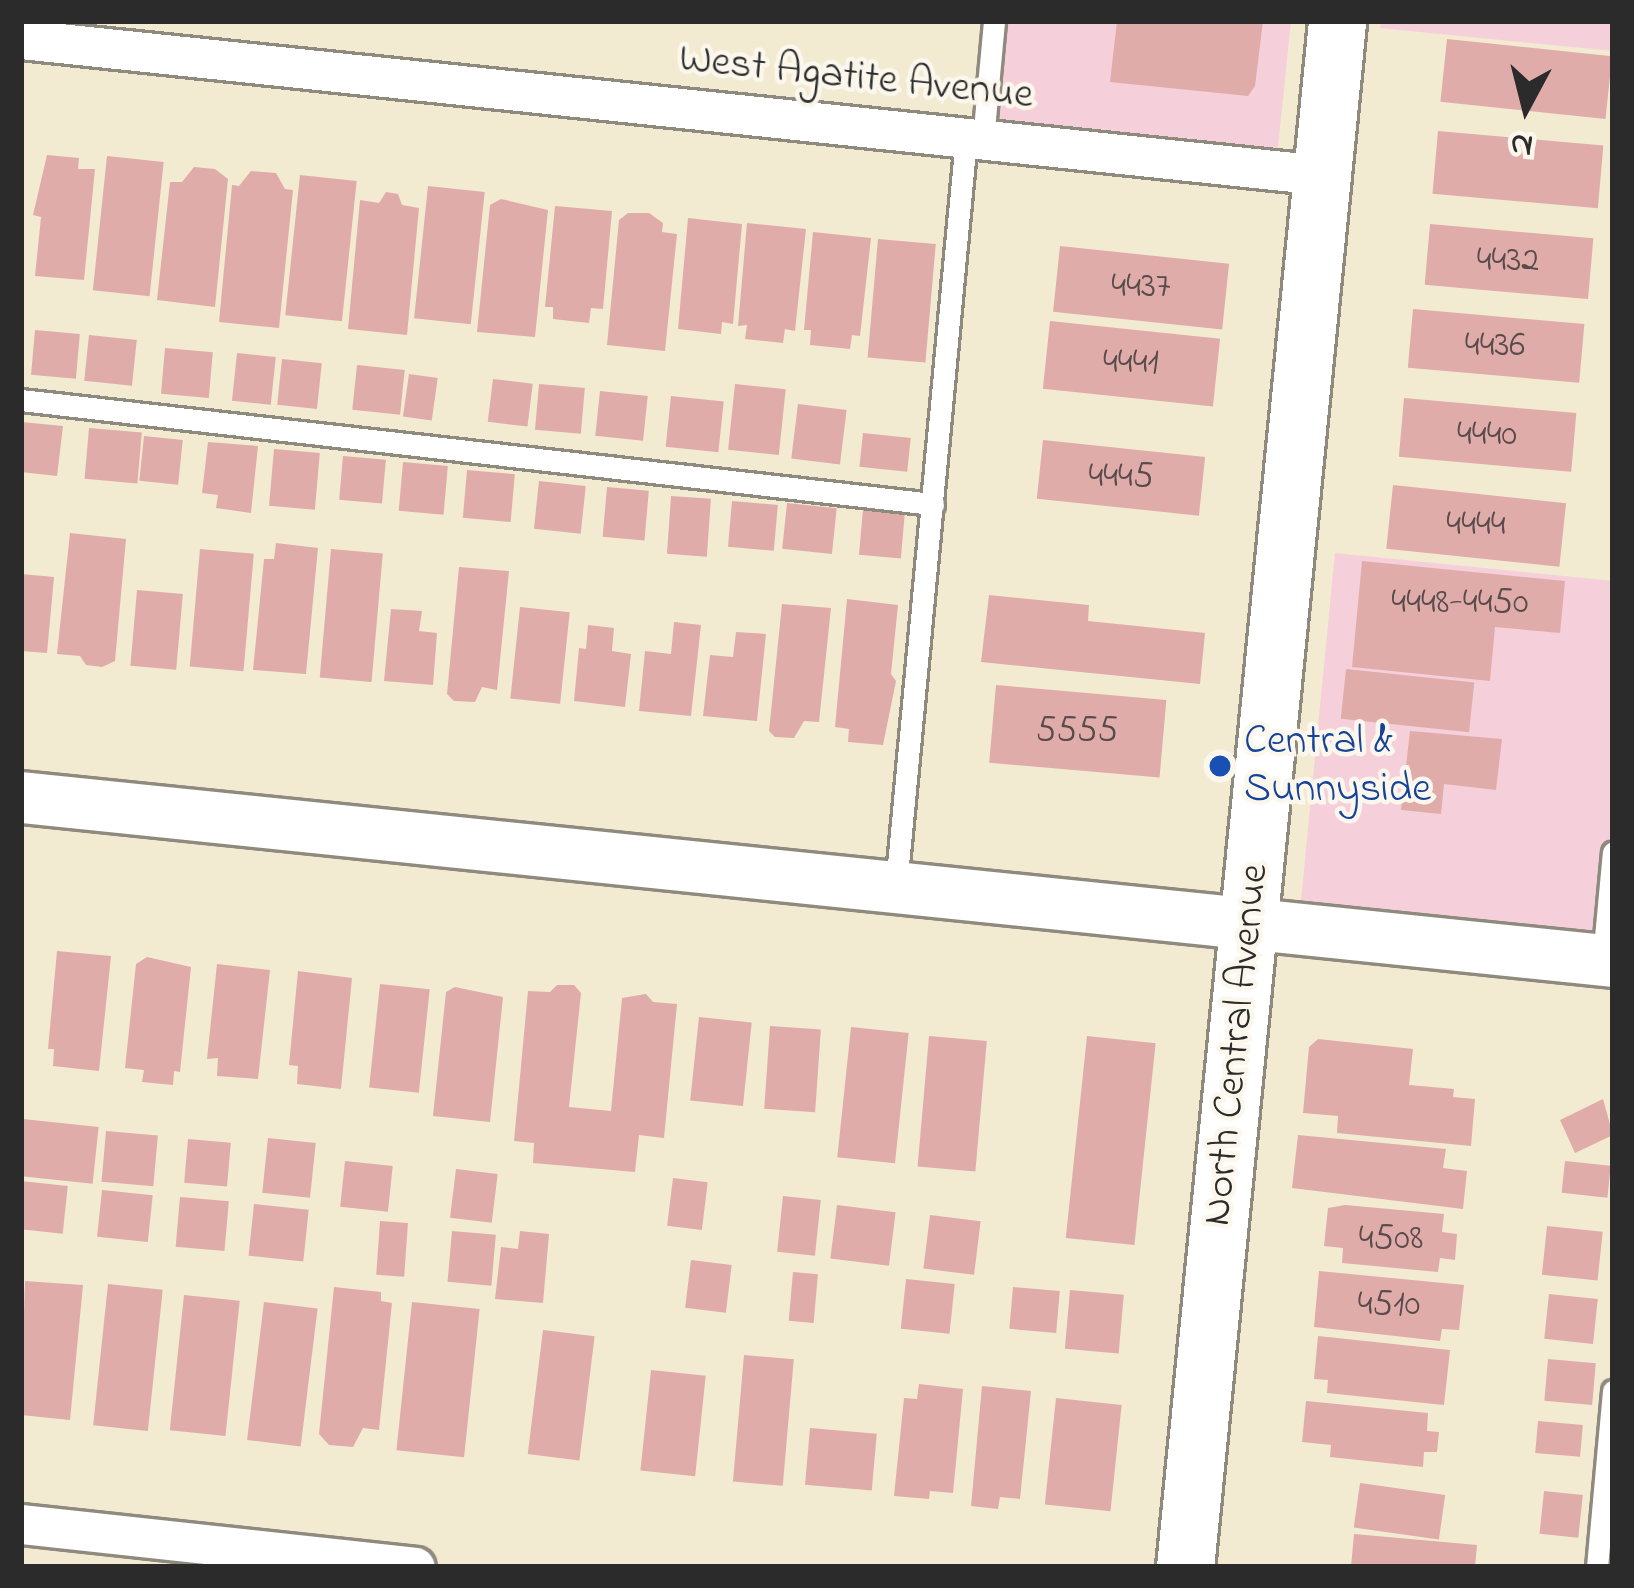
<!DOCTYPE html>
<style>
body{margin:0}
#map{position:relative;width:1634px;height:1588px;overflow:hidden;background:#f3ead2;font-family:"Indie Flower",sans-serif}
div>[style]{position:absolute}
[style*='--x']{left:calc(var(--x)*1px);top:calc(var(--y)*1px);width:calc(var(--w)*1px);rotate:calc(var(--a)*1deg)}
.built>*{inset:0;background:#f5cfda}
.building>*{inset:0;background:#e0acaa;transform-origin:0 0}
.roads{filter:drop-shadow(3px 0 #8f8a7e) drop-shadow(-3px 0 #8f8a7e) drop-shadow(0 3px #8f8a7e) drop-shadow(0 -3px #8f8a7e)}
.service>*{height:21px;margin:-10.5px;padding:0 10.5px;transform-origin:10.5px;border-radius:10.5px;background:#fff}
.minor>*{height:39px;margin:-19.5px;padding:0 19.5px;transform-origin:19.5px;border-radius:19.5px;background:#fff}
.tertiary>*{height:51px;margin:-25.5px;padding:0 25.5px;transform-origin:25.5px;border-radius:25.5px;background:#fff}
.secondary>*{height:57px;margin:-28.5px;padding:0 28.5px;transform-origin:28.5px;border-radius:28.5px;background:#fff}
.dots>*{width:33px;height:33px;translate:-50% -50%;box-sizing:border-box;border:6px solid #fbf7ec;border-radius:50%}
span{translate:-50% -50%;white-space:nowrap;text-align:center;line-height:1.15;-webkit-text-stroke:9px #fbf7ec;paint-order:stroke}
.number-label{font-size:36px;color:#584b4b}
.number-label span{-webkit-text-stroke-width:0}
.street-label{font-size:42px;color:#2b2b2b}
.transit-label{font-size:42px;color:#164399}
.left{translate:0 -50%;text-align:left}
.frame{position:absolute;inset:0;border:24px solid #2b2b2b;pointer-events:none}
.north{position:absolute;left:1466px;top:48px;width:120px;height:120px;-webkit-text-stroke:9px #fbf7ec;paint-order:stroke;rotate:187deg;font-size:33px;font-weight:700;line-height:48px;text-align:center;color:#2b2b2b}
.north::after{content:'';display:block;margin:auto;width:42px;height:54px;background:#2b2b2b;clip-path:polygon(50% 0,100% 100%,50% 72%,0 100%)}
</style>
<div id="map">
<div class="built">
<i style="clip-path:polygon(1007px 21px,1291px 21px,1276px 166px,995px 137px)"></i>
<i style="clip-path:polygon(1381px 21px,1613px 21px,1613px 51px,1380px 28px)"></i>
<i style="clip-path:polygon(1335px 553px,1613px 581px,1613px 840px,1602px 951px,1299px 921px)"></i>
</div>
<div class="building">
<i style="clip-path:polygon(1117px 21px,1263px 21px,1255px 86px,1248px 96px,1110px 82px)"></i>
<i style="left:1447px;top:39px;width:166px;height:63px;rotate:6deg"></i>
<i style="left:1438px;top:131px;width:166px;height:63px;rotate:5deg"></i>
<i style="clip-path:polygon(47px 155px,79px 158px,78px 169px,95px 169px,84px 280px,35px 276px,41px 217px,33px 215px)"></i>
<i style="left:107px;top:156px;width:57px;height:135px;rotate:6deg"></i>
<i style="clip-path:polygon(194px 167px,215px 169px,228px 179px,215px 307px,157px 300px,170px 182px,182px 182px)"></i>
<i style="clip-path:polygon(251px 171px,276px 173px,285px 189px,293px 190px,279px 328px,219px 322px,232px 185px,239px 186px)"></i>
<i style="left:300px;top:175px;width:57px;height:141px;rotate:6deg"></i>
<i style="left:428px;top:186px;width:57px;height:133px;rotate:6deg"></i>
<i style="clip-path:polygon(386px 192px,398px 194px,402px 205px,419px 208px,407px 335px,348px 329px,360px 200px,379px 203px)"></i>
<i style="clip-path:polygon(501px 199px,548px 210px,535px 337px,477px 332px,490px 205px)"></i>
<i style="clip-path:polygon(555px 206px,612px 211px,603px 309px,591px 308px,589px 323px,553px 319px,553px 307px,545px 307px)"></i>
<i style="clip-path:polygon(628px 213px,649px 213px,663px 223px,662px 232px,677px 234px,665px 351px,607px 345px,619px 220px)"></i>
<i style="clip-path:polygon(688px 218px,742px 224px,733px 324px,722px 322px,721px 334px,678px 329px)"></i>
<i style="clip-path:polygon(747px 223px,806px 229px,795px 331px,785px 329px,783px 343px,745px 339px,747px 325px,738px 326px)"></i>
<i style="left:1430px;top:224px;width:164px;height:61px;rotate:5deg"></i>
<i style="clip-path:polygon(813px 232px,871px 238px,860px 336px,852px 335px,850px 349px,810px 345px,811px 330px,804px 330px)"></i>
<i style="left:878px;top:239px;width:58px;height:119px;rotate:5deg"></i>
<i style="left:1060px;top:246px;width:170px;height:66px;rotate:6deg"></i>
<i style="left:1413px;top:309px;width:172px;height:59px;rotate:5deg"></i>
<i style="left:1050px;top:321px;width:171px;height:68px;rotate:6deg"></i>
<i style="left:35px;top:330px;width:45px;height:45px;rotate:5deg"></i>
<i style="left:89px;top:335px;width:48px;height:46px;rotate:6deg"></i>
<i style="left:165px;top:348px;width:48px;height:46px;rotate:5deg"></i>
<i style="left:237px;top:353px;width:39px;height:48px;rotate:6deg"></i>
<i style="left:282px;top:359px;width:40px;height:46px;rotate:6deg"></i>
<i style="left:357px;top:365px;width:48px;height:45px;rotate:6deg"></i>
<i style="left:409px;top:374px;width:29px;height:43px;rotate:8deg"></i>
<i style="left:493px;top:379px;width:40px;height:43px;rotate:7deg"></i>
<i style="left:539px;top:384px;width:46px;height:46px;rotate:5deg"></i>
<i style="left:735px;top:384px;width:51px;height:66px;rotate:6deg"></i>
<i style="left:600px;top:391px;width:48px;height:45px;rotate:6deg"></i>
<i style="left:671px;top:396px;width:53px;height:51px;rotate:6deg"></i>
<i style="left:1404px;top:398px;width:173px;height:59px;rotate:5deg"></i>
<i style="left:798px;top:404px;width:49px;height:55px;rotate:7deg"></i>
<i style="clip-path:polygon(21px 422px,63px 426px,57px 476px,21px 472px)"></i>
<i style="left:89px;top:428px;width:53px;height:51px;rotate:5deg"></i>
<i style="left:863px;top:433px;width:48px;height:34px;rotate:6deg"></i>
<i style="left:144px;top:436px;width:39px;height:45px;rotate:6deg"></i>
<i style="left:1043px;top:440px;width:163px;height:59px;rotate:6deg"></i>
<i style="clip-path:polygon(208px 442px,258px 446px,251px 513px,216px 508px,218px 495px,202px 493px)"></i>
<i style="left:274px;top:449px;width:46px;height:57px;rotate:5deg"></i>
<i style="left:343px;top:456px;width:43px;height:44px;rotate:5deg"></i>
<i style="left:403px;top:462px;width:45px;height:49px;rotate:5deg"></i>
<i style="left:467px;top:470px;width:48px;height:48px;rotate:5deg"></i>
<i style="left:539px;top:481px;width:47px;height:48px;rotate:6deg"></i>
<i style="left:1393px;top:485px;width:174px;height:64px;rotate:6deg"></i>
<i style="left:607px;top:487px;width:42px;height:50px;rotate:5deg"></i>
<i style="left:671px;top:496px;width:40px;height:58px;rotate:4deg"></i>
<i style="left:732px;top:501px;width:46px;height:46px;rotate:5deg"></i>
<i style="left:787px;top:503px;width:50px;height:46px;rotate:6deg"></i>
<i style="left:863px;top:509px;width:42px;height:46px;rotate:5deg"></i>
<i style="clip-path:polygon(70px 533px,126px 539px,115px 661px,102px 667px,86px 665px,80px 656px,57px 654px)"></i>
<i style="clip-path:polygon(276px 543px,318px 548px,306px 674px,253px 670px,264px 559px,274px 559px)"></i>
<i style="left:200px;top:549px;width:54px;height:118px;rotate:5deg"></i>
<i style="left:331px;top:549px;width:52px;height:129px;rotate:5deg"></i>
<i style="clip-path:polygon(1362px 561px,1565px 581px,1560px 633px,1495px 627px,1490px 681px,1352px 667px)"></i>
<i style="clip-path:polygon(459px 567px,509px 571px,497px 690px,482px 687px,475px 702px,454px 701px,447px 694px)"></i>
<i style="clip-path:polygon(21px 574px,54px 577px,47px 653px,21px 651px)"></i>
<i style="left:137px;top:590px;width:46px;height:76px;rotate:5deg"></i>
<i style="clip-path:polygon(989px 595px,1089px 605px,1088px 621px,1205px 633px,1200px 684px,981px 662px)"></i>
<i style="clip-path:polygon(847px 599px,898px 605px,891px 674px,896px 681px,883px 745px,848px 742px,849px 729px,835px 727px)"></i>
<i style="clip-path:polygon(782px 604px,831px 608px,819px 722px,804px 721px,794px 738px,775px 737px,769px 731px)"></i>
<i style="left:520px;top:607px;width:50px;height:92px;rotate:6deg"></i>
<i style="clip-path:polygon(391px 609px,422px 611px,419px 631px,437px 633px,433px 685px,384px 681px)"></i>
<i style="clip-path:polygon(674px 622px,701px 625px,691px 716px,639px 711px,645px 651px,671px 654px)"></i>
<i style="clip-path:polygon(588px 625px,614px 628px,612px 651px,631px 654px,625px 707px,574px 701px,579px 648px,586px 649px)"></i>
<i style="clip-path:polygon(736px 632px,766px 634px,757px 721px,703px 716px,710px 655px,733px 657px)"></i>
<i style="left:1346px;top:669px;width:129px;height:50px;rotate:6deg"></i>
<i style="left:996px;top:685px;width:171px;height:78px;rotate:5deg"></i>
<i style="clip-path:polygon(1410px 731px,1502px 739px,1496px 790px,1444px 784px,1441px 814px,1401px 810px)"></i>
<i style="clip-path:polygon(57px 951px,111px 956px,99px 1071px,53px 1066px,54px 1049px,48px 1049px)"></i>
<i style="clip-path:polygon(147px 957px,191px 967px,180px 1072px,174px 1071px,173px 1085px,142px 1082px,144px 1070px,125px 1068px,136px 964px)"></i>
<i style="clip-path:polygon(217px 964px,270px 970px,258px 1079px,217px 1076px,218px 1058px,207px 1059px)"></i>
<i style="clip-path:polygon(298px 971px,352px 978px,341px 1089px,297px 1084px,298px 1066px,289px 1065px)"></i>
<i style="left:380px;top:984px;width:50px;height:104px;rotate:6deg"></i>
<i style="clip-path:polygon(557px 985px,574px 985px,581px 993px,569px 1107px,611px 1111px,622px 998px,646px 994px,653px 1002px,677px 1004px,664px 1138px,639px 1135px,635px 1172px,533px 1163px,534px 1143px,514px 1141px,528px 991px,550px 992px)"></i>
<i style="clip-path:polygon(455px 987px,503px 997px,490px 1122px,433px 1116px,446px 992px)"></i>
<i style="left:699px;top:1017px;width:53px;height:84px;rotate:6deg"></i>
<i style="left:770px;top:1026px;width:51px;height:83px;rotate:4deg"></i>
<i style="left:851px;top:1027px;width:58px;height:131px;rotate:6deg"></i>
<i style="left:929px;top:1036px;width:58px;height:131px;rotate:5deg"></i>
<i style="left:1087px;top:1036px;width:69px;height:203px;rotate:6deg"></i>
<i style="clip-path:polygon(1318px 1039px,1413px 1049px,1409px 1085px,1454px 1089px,1453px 1097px,1475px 1099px,1471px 1146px,1337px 1133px,1338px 1116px,1303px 1113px,1309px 1047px)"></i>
<i style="clip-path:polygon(1603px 1099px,1613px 1135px,1575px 1153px,1560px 1120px)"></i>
<i style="left:23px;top:1119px;width:76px;height:57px;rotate:6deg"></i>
<i style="left:106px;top:1131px;width:52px;height:51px;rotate:5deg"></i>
<i style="clip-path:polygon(1298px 1135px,1446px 1149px,1443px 1168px,1467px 1171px,1463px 1209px,1292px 1188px)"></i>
<i style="left:268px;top:1138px;width:48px;height:55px;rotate:6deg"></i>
<i style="left:188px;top:1139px;width:43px;height:44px;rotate:5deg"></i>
<i style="left:345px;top:1161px;width:48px;height:46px;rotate:6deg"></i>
<i style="left:1565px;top:1161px;width:46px;height:32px;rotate:6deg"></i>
<i style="left:456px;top:1169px;width:42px;height:49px;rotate:7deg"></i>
<i style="left:673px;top:1178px;width:35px;height:48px;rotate:7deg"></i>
<i style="left:21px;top:1181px;width:47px;height:48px;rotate:6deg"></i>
<i style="left:102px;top:1190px;width:51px;height:47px;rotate:6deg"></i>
<i style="left:783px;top:1196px;width:38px;height:56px;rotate:6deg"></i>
<i style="left:180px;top:1197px;width:49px;height:50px;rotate:5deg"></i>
<i style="left:254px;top:1204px;width:55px;height:52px;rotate:6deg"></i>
<i style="left:837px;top:1205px;width:59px;height:54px;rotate:7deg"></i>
<i style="clip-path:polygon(1345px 1205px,1444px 1214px,1442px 1232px,1457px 1234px,1455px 1260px,1440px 1258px,1438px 1272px,1342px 1263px,1343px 1248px,1324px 1246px,1328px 1208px)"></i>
<i style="left:930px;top:1215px;width:51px;height:54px;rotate:7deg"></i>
<i style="left:380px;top:1221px;width:28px;height:54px;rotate:4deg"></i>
<i style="left:1547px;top:1226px;width:56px;height:49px;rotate:6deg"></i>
<i style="left:452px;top:1231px;width:44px;height:51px;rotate:5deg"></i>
<i style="clip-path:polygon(520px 1231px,549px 1234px,543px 1303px,495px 1299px,501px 1247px,518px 1249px)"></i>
<i style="left:691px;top:1260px;width:41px;height:48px;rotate:7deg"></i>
<i style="clip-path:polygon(1319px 1271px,1464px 1285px,1459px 1330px,1442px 1329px,1440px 1341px,1314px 1327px)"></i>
<i style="left:793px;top:1272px;width:25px;height:49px;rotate:5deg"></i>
<i style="left:906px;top:1279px;width:49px;height:50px;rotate:6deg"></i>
<i style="clip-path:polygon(25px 1281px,83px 1285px,70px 1420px,21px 1415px)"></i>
<i style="left:108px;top:1284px;width:55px;height:142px;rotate:6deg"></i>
<i style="clip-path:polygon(334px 1287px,381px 1292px,381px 1301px,392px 1303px,379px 1430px,363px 1428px,353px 1447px,329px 1445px,319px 1434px)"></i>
<i style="left:1013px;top:1287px;width:47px;height:42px;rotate:5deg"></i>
<i style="left:1070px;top:1290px;width:54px;height:59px;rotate:5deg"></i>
<i style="left:1549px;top:1294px;width:49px;height:45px;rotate:6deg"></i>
<i style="left:184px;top:1295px;width:56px;height:136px;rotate:6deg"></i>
<i style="left:264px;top:1302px;width:54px;height:139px;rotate:7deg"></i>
<i style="left:412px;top:1302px;width:68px;height:149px;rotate:6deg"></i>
<i style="left:543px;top:1330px;width:52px;height:125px;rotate:7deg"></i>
<i style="clip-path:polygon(1318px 1336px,1450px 1350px,1444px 1405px,1327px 1393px,1328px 1380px,1314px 1379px)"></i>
<i style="left:744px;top:1355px;width:50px;height:127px;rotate:5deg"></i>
<i style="left:1548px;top:1359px;width:48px;height:42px;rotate:5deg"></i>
<i style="left:651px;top:1370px;width:55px;height:101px;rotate:6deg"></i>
<i style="clip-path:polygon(919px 1384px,963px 1389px,953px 1493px,930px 1491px,929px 1499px,894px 1496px,904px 1398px,917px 1399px)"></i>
<i style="clip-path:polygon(982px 1386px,1031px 1391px,1020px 1499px,1000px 1497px,998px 1509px,971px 1506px)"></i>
<i style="left:1056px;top:1398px;width:66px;height:107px;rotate:6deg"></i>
<i style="clip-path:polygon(1306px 1401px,1428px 1413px,1427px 1431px,1439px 1432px,1437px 1452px,1424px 1452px,1423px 1467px,1330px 1457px,1331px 1445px,1302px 1442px)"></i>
<i style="left:1538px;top:1421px;width:45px;height:32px;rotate:5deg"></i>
<i style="left:810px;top:1428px;width:67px;height:57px;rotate:5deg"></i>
<i style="left:1360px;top:1483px;width:86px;height:45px;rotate:8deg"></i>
<i style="left:1544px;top:1491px;width:39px;height:43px;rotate:6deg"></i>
<i style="clip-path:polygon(1354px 1534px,1477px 1545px,1475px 1567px,1351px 1567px)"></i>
</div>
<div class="roads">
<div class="service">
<i style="--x:983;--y:140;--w:120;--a:-84.7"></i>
<i style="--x:21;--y:400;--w:918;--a:6.51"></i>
<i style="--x:896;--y:886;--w:751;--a:-84.65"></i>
<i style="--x:1603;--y:959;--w:107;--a:-84.7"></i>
<i style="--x:1597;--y:1567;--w:177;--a:-84.8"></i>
</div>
<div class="minor">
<i style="--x:21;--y:39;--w:1308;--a:5.97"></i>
<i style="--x:21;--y:1524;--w:396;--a:6.2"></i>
</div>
<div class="tertiary">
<i style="--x:21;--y:797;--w:1600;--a:5.88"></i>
</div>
<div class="secondary">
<i style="--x:1185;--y:1567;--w:1553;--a:-84.38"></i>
</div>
</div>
<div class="dots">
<i style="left:1220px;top:766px;background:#1a4fb4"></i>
</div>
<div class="number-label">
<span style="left:1508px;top:262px">4432</span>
<span style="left:1141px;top:288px">4437</span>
<span style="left:1495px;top:347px">4436</span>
<span style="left:1131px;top:364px">4441</span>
<span style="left:1487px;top:436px">4440</span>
<span style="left:1121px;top:478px">4445</span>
<span style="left:1476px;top:526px">4444</span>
<span style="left:1460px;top:604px">4448-4450</span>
<span style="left:1077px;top:732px">5555</span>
<span style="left:1391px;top:1240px">4508</span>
<span style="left:1389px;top:1306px">4510</span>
</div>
<div class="street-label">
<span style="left:856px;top:78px;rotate:6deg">West Agatite Avenue</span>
<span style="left:1237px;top:1045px;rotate:-84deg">North Central Avenue</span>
</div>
<div class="transit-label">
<span class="left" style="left:1244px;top:766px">Central &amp;<br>Sunnyside</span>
</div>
<div class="frame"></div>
<div class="north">N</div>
</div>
